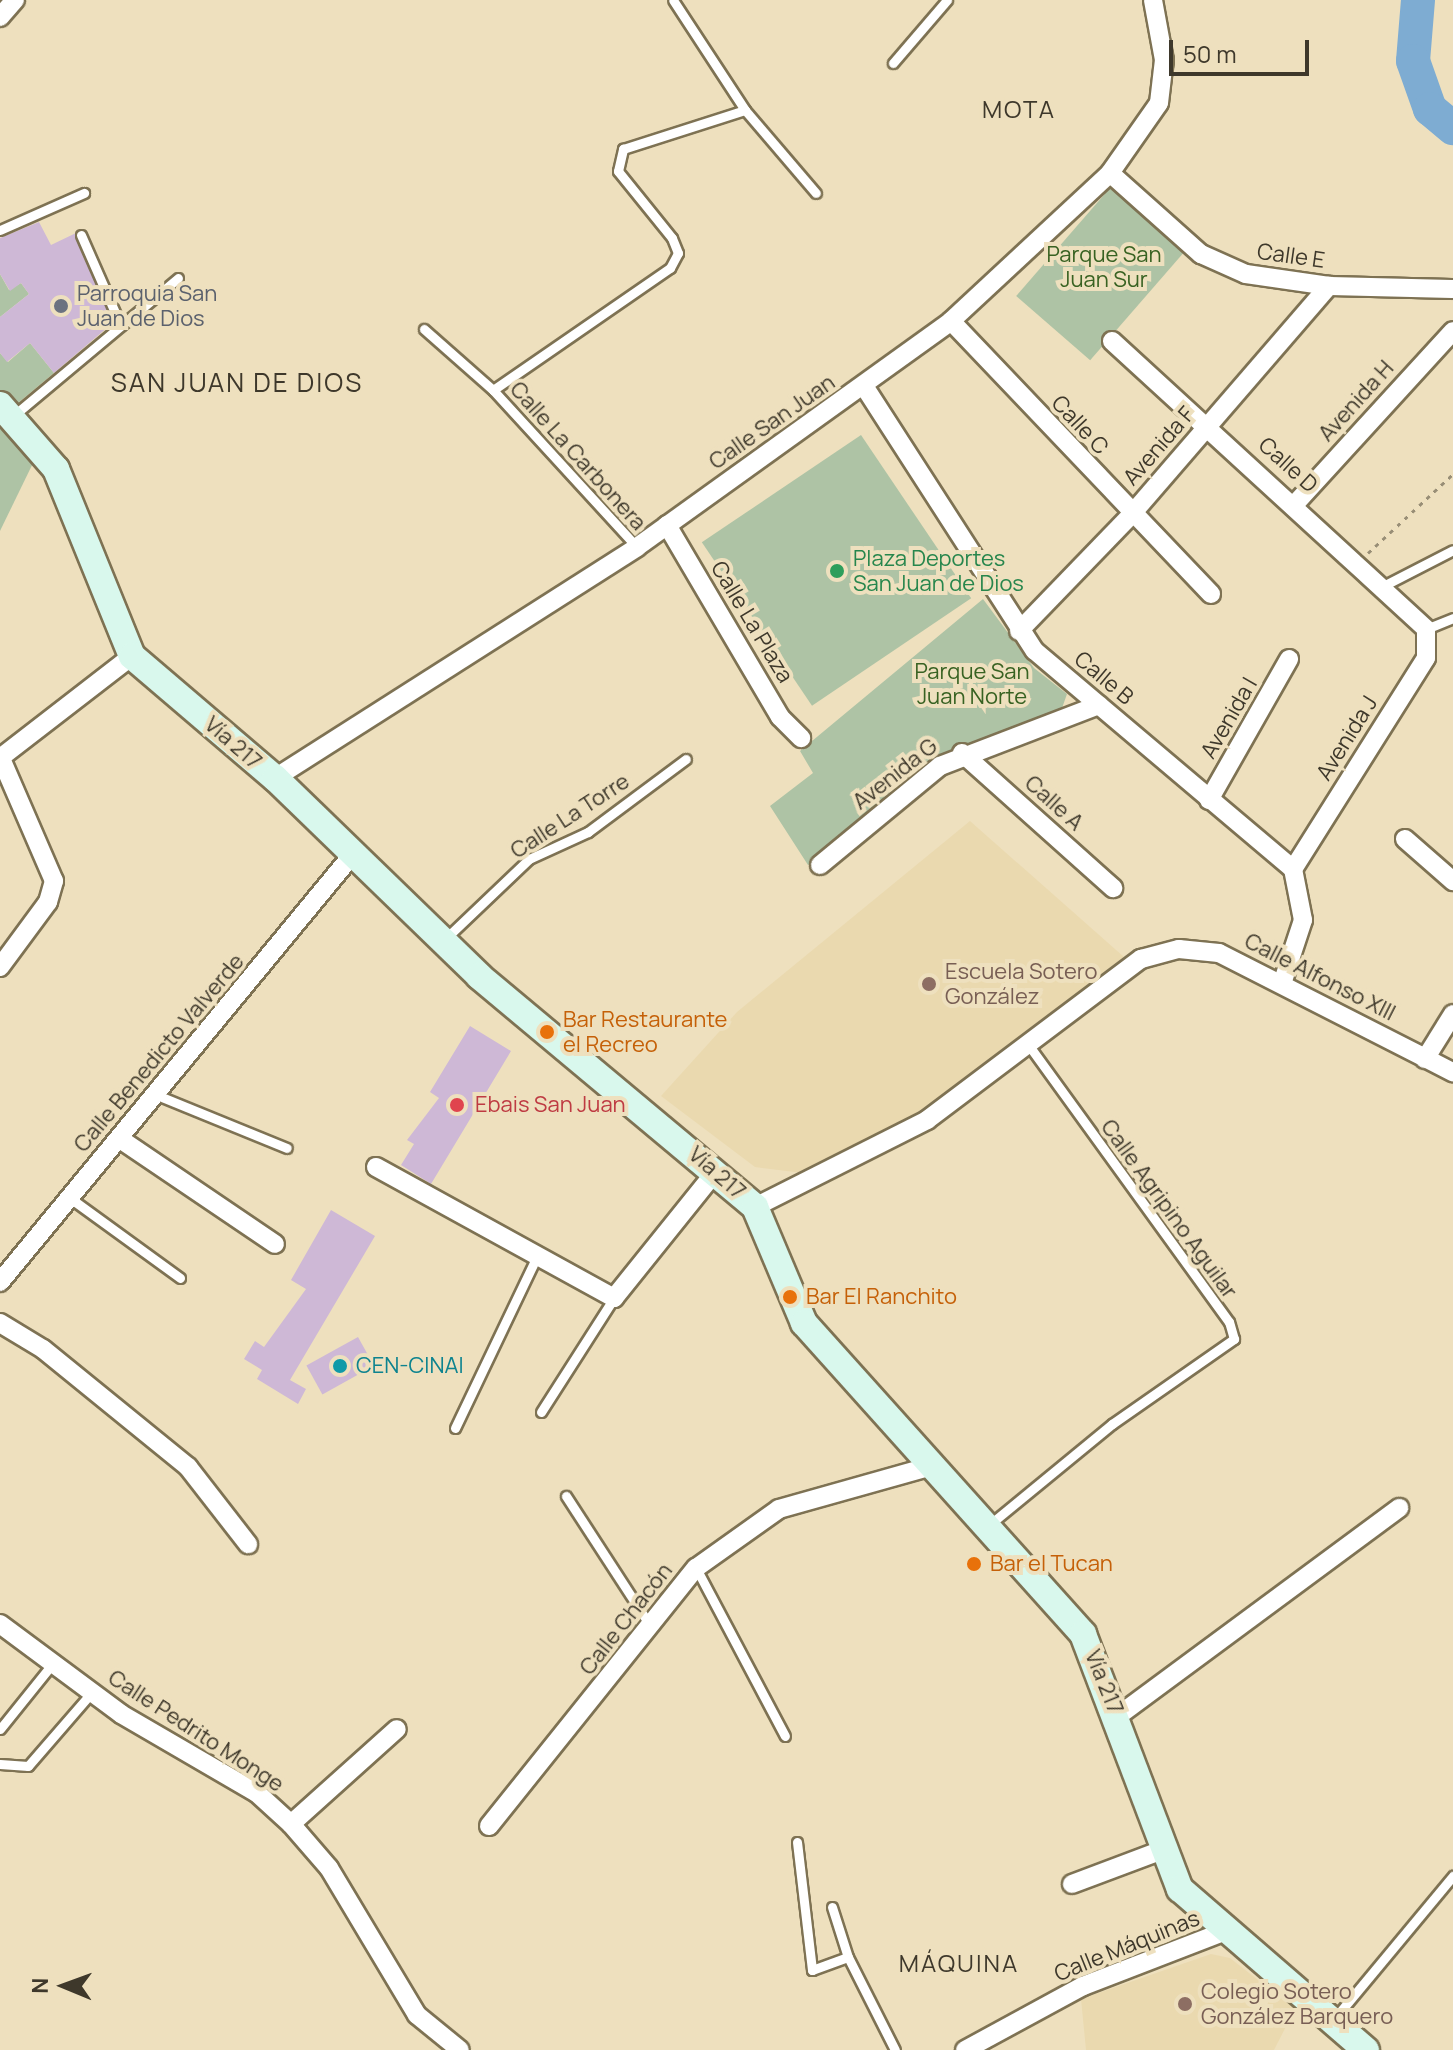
<!DOCTYPE html>
<meta charset="utf-8">
<style>
body{margin:0}
#map{position:relative;width:1453px;height:2050px;overflow:hidden;background:#eee0be;font-family:Manrope,sans-serif}
div>[style]{position:absolute}
[style*='--x']{left:calc(var(--x)*1px);top:calc(var(--y)*1px);width:calc(var(--w)*1px);rotate:calc(var(--a)*1deg)}
.built>*{inset:0;background:#ead9af}
.green>*{inset:0;background:#aec3a5;transform-origin:0 0}
.river>*{height:34px;margin:-17px;padding:0 17px;transform-origin:17px;border-radius:17px;background:#7eacd2}
.building>*{inset:0;background:#ceb8d6;transform-origin:0 0}
.path>*{height:3px;margin-top:-1.5px;transform-origin:0;background:repeating-linear-gradient(90deg,#988e76 0 4px,transparent 0 10px)}
.roads{filter:drop-shadow(2px 0 #7e7253) drop-shadow(-2px 0 #7e7253) drop-shadow(0 2px #7e7253) drop-shadow(0 -2px #7e7253)}
.lane>*{height:9px;margin:-4.5px;padding:0 4.5px;transform-origin:4.5px;border-radius:4.5px;background:#fff}
.street>*{height:18px;margin:-9px;padding:0 9px;transform-origin:9px;border-radius:9px;background:#fff}
.secondary>*{height:26px;margin:-13px;padding:0 13px;transform-origin:13px;border-radius:13px;background:#d9f8ed}
.dots>*{width:22px;height:22px;translate:-50% -50%;box-sizing:border-box;border:4px solid #eee0be;border-radius:50%}
span{translate:-50% -50%;white-space:nowrap;text-align:center;line-height:1.15;-webkit-text-stroke:8px #eee0be;paint-order:stroke}
.park-label{font-size:22px;color:#386222}
.street-label{font-size:22px;color:#3e382b}
.worship-label{font-size:22px;color:#5b616d}
.left{translate:0 -50%;text-align:left}
.leisure-label{font-size:22px;color:#27864d}
.education-label{font-size:22px;color:#785e54}
.food-label{font-size:22px;color:#c56008}
.health-label{font-size:22px;color:#be3a42}
.culture-label{font-size:22px;color:#0d838f}
.neighbourhood-label{font-size:24px;color:#3e382b;letter-spacing:2px}
.quarter-label{font-size:26px;color:#3e382b;letter-spacing:2px}
.north{position:absolute;left:24px;top:1946px;width:80px;height:80px;-webkit-text-stroke:6px #eee0be;paint-order:stroke;rotate:271deg;font-size:22px;font-weight:700;line-height:32px;text-align:center;color:#3e382b}
.north::after{content:'';display:block;margin:auto;width:28px;height:36px;background:#3e382b;clip-path:polygon(50% 0,100% 100%,50% 72%,0 100%)}
.scale{position:absolute;left:1169px;top:40px;width:140px;height:36px;box-sizing:border-box;border:4px solid #3e382b;border-top:0;padding-left:10px;font-size:24px;line-height:28px;white-space:nowrap;color:#3e382b;-webkit-text-stroke:6px #eee0be;paint-order:stroke}
</style>
<div id="map">
<div class="built">
<i style="clip-path:polygon(970px 821px,1124px 957px,912px 1117px,803px 1173px,755px 1167px,661px 1096px,737px 1012px)"></i>
<i style="clip-path:polygon(1211px 1954px,1230px 1958px,1295px 2009px,1274px 2050px,1086px 2050px,1081px 1999px)"></i>
</div>
<div class="green">
<i style="left:1110px;top:188px;width:98px;height:143px;rotate:41deg"></i>
<i style="clip-path:polygon(0 274px,9px 290px,21px 283px,29px 294px,0 317px)"></i>
<i style="clip-path:polygon(30px 343px,54px 373px,12px 408px,0 396px,0 353px,8px 362px)"></i>
<i style="clip-path:polygon(0 428px,35px 459px,0 531px)"></i>
<i style="left:861px;top:435px;width:197px;height:192px;rotate:56deg"></i>
<i style="clip-path:polygon(983px 599px,1034px 668px,1067px 694px,1061px 711px,950px 752px,808px 865px,770px 806px,813px 773px,800px 751px)"></i>
</div>
<div class="river">
<i style="--x:1418;--y:0;--w:61;--a:94.7"></i>
<i style="--x:1413;--y:61;--w:51;--a:70.5"></i>
<i style="--x:1430;--y:109;--w:30;--a:40"></i>
</div>
<div class="building">
<i style="clip-path:polygon(39px 222px,51px 245px,76px 233px,115px 321px,54px 373px,30px 343px,7px 362px,0 353px,0 317px,29px 294px,21px 283px,10px 291px,0 274px,0 238px)"></i>
<i style="clip-path:polygon(470px 1026px,511px 1051px,431px 1184px,401px 1165px,414px 1144px,407px 1140px,439px 1098px,430px 1092px)"></i>
<i style="clip-path:polygon(331px 1210px,375px 1236px,290px 1380px,306px 1389px,298px 1404px,257px 1379px,262px 1370px,244px 1359px,255px 1341px,264px 1347px,306px 1289px,291px 1280px)"></i>
<i style="left:358px;top:1337px;width:33px;height:59px;rotate:61deg"></i>
</div>
<div class="path">
<i style="--x:1368;--y:553;--w:116;--a:-42.9"></i>
</div>
<div class="roads">
<div class="lane">
<i style="--x:893;--y:63;--w:83;--a:-49.4"></i>
<i style="--x:745;--y:110;--w:109;--a:49.5"></i>
<i style="--x:0;--y:230;--w:92;--a:-23.8"></i>
<i style="--x:81;--y:235;--w:99;--a:66.3"></i>
<i style="--x:424;--y:329;--w:92;--a:41.5"></i>
<i style="--x:493;--y:390;--w:213;--a:47.5"></i>
<i style="--x:493;--y:390;--w:215;--a:-34.6"></i>
<i style="--x:670;--y:268;--w:17;--a:-62"></i>
<i style="--x:678;--y:253;--w:16;--a:-112"></i>
<i style="--x:672;--y:238;--w:86;--a:-128.9"></i>
<i style="--x:618;--y:171;--w:23;--a:-77"></i>
<i style="--x:623;--y:149;--w:128;--a:-17.7"></i>
<i style="--x:745;--y:110;--w:131;--a:-123.2"></i>
<i style="--x:13;--y:416;--w:215;--a:-39.9"></i>
<i style="--x:1385;--y:585;--w:76;--a:-27.2"></i>
<i style="--x:1426;--y:629;--w:29;--a:-22"></i>
<i style="--x:444;--y:940;--w:117;--a:-43.6"></i>
<i style="--x:529;--y:859;--w:65;--a:-24.6"></i>
<i style="--x:588;--y:832;--w:122;--a:-36.7"></i>
<i style="--x:157;--y:1095;--w:140;--a:22.2"></i>
<i style="--x:70;--y:1198;--w:136;--a:36"></i>
<i style="--x:541;--y:1412;--w:135;--a:-57.4"></i>
<i style="--x:455;--y:1428;--w:188;--a:-64.5"></i>
<i style="--x:566;--y:1496;--w:153;--a:57"></i>
<i style="--x:989;--y:1525;--w:159;--a:-39.4"></i>
<i style="--x:1112;--y:1424;--w:149;--a:-34.9"></i>
<i style="--x:1234;--y:1339;--w:18;--a:-106"></i>
<i style="--x:1229;--y:1322;--w:343;--a:-125.9"></i>
<i style="--x:696;--y:1568;--w:190;--a:62.1"></i>
<i style="--x:0;--y:1729;--w:85;--a:-51.2"></i>
<i style="--x:0;--y:1764;--w:28;--a:4"></i>
<i style="--x:28;--y:1766;--w:98;--a:-49.1"></i>
<i style="--x:797;--y:1842;--w:129;--a:83.3"></i>
<i style="--x:812;--y:1970;--w:38;--a:-20"></i>
<i style="--x:848;--y:1957;--w:104;--a:63.2"></i>
<i style="--x:832;--y:1907;--w:52;--a:72.3"></i>
<i style="--x:1335;--y:2018;--w:185;--a:-50.3"></i>
</div>
<div class="street">
<i style="--x:0;--y:17;--w:23;--a:-49"></i>
<i style="--x:1110;--y:173;--w:122;--a:41.7"></i>
<i style="--x:1201;--y:254;--w:49;--a:24"></i>
<i style="--x:1246;--y:274;--w:84;--a:8.2"></i>
<i style="--x:1329;--y:286;--w:124;--a:1.4"></i>
<i style="--x:951;--y:321;--w:377;--a:46.4"></i>
<i style="--x:1112;--y:341;--w:426;--a:42.5"></i>
<i style="--x:1426;--y:629;--w:29;--a:90"></i>
<i style="--x:1426;--y:658;--w:249;--a:122.2"></i>
<i style="--x:864;--y:386;--w:315;--a:57.2"></i>
<i style="--x:1035;--y:651;--w:338;--a:40.2"></i>
<i style="--x:1293;--y:869;--w:52;--a:78.9"></i>
<i style="--x:1303;--y:920;--w:64;--a:108.2"></i>
<i style="--x:1295;--y:504;--w:234;--a:-47.6"></i>
<i style="--x:667;--y:525;--w:223;--a:59.5"></i>
<i style="--x:780;--y:717;--w:30;--a:45"></i>
<i style="--x:1019;--y:631;--w:161;--a:-46"></i>
<i style="--x:1131;--y:515;--w:303;--a:-49.2"></i>
<i style="--x:962;--y:753;--w:203;--a:41.8"></i>
<i style="--x:0;--y:758;--w:167;--a:-37.7"></i>
<i style="--x:275;--y:778;--w:429;--a:-32.5"></i>
<i style="--x:637;--y:547;--w:387;--a:-35.7"></i>
<i style="--x:951;--y:321;--w:217;--a:-42.9"></i>
<i style="--x:1110;--y:173;--w:85;--a:-55"></i>
<i style="--x:1159;--y:103;--w:43;--a:-83.4"></i>
<i style="--x:1164;--y:60;--w:61;--a:-100.4"></i>
<i style="--x:1209;--y:800;--w:162;--a:-60.4"></i>
<i style="--x:1405;--y:839;--w:64;--a:41.2"></i>
<i style="--x:820;--y:865;--w:156;--a:-39.5"></i>
<i style="--x:940;--y:766;--w:170;--a:-21"></i>
<i style="--x:0;--y:967;--w:81;--a:-53.6"></i>
<i style="--x:48;--y:902;--w:22;--a:-74"></i>
<i style="--x:54;--y:881;--w:131;--a:-113.4"></i>
<i style="--x:1425;--y:1059;--w:53;--a:-58.1"></i>
<i style="--x:120;--y:1139;--w:187;--a:34.1"></i>
<i style="--x:376;--y:1167;--w:272;--a:28.8"></i>
<i style="--x:614;--y:1298;--w:163;--a:-51.2"></i>
<i style="--x:755;--y:1207;--w:193;--a:-26.8"></i>
<i style="--x:927;--y:1120;--w:268;--a:-37"></i>
<i style="--x:1141;--y:959;--w:39;--a:-15"></i>
<i style="--x:1179;--y:949;--w:40;--a:5.7"></i>
<i style="--x:1219;--y:953;--w:263;--a:27"></i>
<i style="--x:0;--y:1282;--w:555;--a:-50.49"></i>
<i style="--x:0;--y:1323;--w:50;--a:31.2"></i>
<i style="--x:43;--y:1349;--w:187;--a:39.1"></i>
<i style="--x:188;--y:1467;--w:98;--a:52.1"></i>
<i style="--x:0;--y:1624;--w:151;--a:36.6"></i>
<i style="--x:121;--y:1714;--w:157;--a:30.2"></i>
<i style="--x:257;--y:1793;--w:46;--a:42.4"></i>
<i style="--x:291;--y:1824;--w:58;--a:49.2"></i>
<i style="--x:329;--y:1868;--w:171;--a:59.1"></i>
<i style="--x:417;--y:2015;--w:55;--a:39.1"></i>
<i style="--x:1118;--y:1716;--w:350;--a:-36.5"></i>
<i style="--x:291;--y:1824;--w:142;--a:-41.9"></i>
<i style="--x:489;--y:1826;--w:331;--a:-51.3"></i>
<i style="--x:696;--y:1568;--w:102;--a:-35.4"></i>
<i style="--x:779;--y:1509;--w:159;--a:-15.7"></i>
<i style="--x:1072;--y:1884;--w:94;--a:-20.6"></i>
<i style="--x:965;--y:2050;--w:134;--a:-28.5"></i>
<i style="--x:1083;--y:1986;--w:150;--a:-21.1"></i>
</div>
<div class="secondary">
<i style="--x:0;--y:405;--w:85;--a:48.8"></i>
<i style="--x:56;--y:469;--w:202;--a:67.9"></i>
<i style="--x:132;--y:656;--w:188;--a:40.5"></i>
<i style="--x:275;--y:778;--w:284;--a:44.1"></i>
<i style="--x:479;--y:976;--w:360;--a:39.9"></i>
<i style="--x:755;--y:1207;--w:126;--a:67.1"></i>
<i style="--x:804;--y:1323;--w:418;--a:48.1"></i>
<i style="--x:1083;--y:1634;--w:273;--a:69.2"></i>
<i style="--x:1180;--y:1889;--w:246;--a:40.9"></i>
</div>
</div>
<div class="dots">
<i style="left:61px;top:306px;background:#6b7280"></i>
<i style="left:837px;top:571px;background:#2e9e5b"></i>
<i style="left:929px;top:984px;background:#8d6e63"></i>
<i style="left:547px;top:1032px;background:#e8710a"></i>
<i style="left:457px;top:1105px;background:#e0444e"></i>
<i style="left:790px;top:1297px;background:#e8710a"></i>
<i style="left:340px;top:1366px;background:#0f9aa8"></i>
<i style="left:974px;top:1564px;background:#e8710a"></i>
<i style="left:1185px;top:2004px;background:#8d6e63"></i>
</div>
<div class="park-label">
<span style="left:1104px;top:267px">Parque San<br>Juan Sur</span>
<span style="left:972px;top:684px">Parque San<br>Juan Norte</span>
</div>
<div class="street-label">
<span style="left:1291px;top:256px;rotate:8deg">Calle E</span>
<span style="left:1356px;top:401px;rotate:-48deg">Avenida H</span>
<span style="left:772px;top:422px;rotate:-35deg">Calle San Juan</span>
<span style="left:1080px;top:425px;rotate:47deg">Calle C</span>
<span style="left:1159px;top:446px;rotate:-49deg">Avenida F</span>
<span style="left:578px;top:456px;rotate:48deg">Calle La Carbonera</span>
<span style="left:1288px;top:465px;rotate:42deg">Calle D</span>
<span style="left:752px;top:622px;rotate:59deg">Calle La Plaza</span>
<span style="left:1104px;top:678px;rotate:40deg">Calle B</span>
<span style="left:1229px;top:718px;rotate:-60deg">Avenida I</span>
<span style="left:1347px;top:738px;rotate:-58deg">Avenida J</span>
<span style="left:233px;top:743px;rotate:41deg">Vía 217</span>
<span style="left:895px;top:774px;rotate:-38deg">Avenida G</span>
<span style="left:1054px;top:803px;rotate:42deg">Calle A</span>
<span style="left:570px;top:816px;rotate:-33deg">Calle La Torre</span>
<span style="left:1320px;top:977px;rotate:27deg">Calle Alfonso XIII</span>
<span style="left:159px;top:1053px;rotate:-50deg">Calle Benedicto Valverde</span>
<span style="left:717px;top:1173px;rotate:41deg">Vía 217</span>
<span style="left:1169px;top:1209px;rotate:54deg">Calle Agripino Aguilar</span>
<span style="left:626px;top:1619px;rotate:-52deg">Calle Chacón</span>
<span style="left:1104px;top:1682px;rotate:68deg">Vía 217</span>
<span style="left:196px;top:1731px;rotate:33deg">Calle Pedrito Monge</span>
<span style="left:1127px;top:1946px;rotate:-22deg">Calle Máquinas</span>
</div>
<div class="worship-label">
<span class="left" style="left:77px;top:306px">Parroquia San<br>Juan de Dios</span>
</div>
<div class="leisure-label">
<span class="left" style="left:853px;top:571px">Plaza Deportes<br>San Juan de Dios</span>
</div>
<div class="education-label">
<span class="left" style="left:945px;top:984px">Escuela Sotero<br>González</span>
<span class="left" style="left:1201px;top:2004px">Colegio Sotero<br>González Barquero</span>
</div>
<div class="food-label">
<span class="left" style="left:563px;top:1032px">Bar Restaurante<br>el Recreo</span>
<span class="left" style="left:806px;top:1297px">Bar El Ranchito</span>
<span class="left" style="left:990px;top:1564px">Bar el Tucan</span>
</div>
<div class="health-label">
<span class="left" style="left:475px;top:1105px">Ebais San Juan</span>
</div>
<div class="culture-label">
<span class="left" style="left:356px;top:1366px">CEN-CINAI</span>
</div>
<div class="neighbourhood-label">
<span style="left:1019px;top:109px">MOTA</span>
<span style="left:959px;top:1963px">MÁQUINA</span>
</div>
<div class="quarter-label">
<span style="left:237px;top:383px">SAN JUAN DE DIOS</span>
</div>
<div class="north">N</div>
<div class="scale">50 m</div>
</div>
